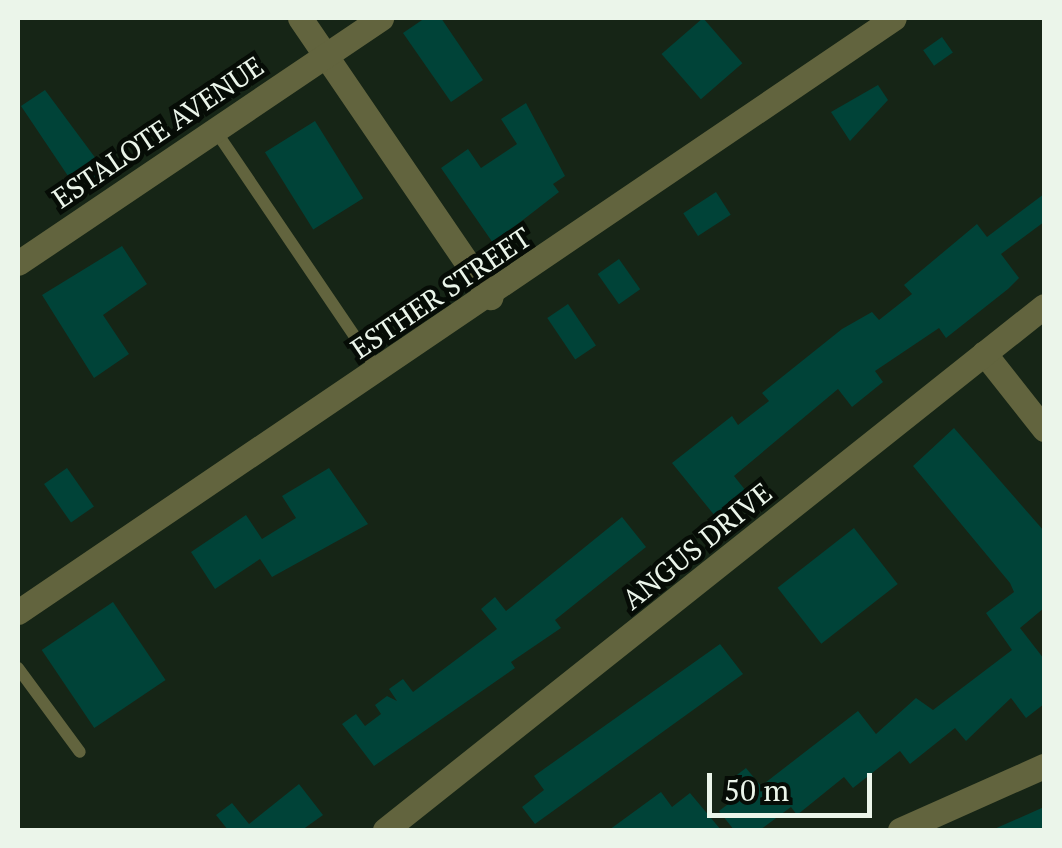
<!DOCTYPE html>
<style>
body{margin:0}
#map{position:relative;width:1062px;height:848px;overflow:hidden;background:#162516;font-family:"PT Serif",serif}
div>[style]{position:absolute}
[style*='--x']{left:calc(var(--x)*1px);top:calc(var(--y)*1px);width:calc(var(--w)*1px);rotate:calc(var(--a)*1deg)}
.building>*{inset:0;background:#004338;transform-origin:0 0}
.lane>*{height:12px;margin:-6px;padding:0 6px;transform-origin:6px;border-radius:6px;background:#62643e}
.street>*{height:25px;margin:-12.5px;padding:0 12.5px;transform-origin:12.5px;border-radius:12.5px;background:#62643e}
span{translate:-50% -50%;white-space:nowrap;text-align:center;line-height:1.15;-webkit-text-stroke:9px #060c06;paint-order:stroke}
.street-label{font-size:28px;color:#ebf5ea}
.frame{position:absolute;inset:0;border:20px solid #ebf5ea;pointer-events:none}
.scale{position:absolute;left:707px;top:773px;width:165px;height:45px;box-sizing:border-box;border:5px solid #ebf5ea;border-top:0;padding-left:12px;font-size:30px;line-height:35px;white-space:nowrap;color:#ebf5ea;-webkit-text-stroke:8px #060c06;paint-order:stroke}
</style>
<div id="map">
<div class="building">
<i style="clip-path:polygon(425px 18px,441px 18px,483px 80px,451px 102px,403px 33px)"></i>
<i style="left:703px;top:18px;width:60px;height:55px;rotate:49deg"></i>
<i style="left:942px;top:37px;width:19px;height:23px;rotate:55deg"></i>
<i style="clip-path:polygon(878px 85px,888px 100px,850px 141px,831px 112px)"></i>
<i style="clip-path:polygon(45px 90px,108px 175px,89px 187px,78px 170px,68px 176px,21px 106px)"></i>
<i style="clip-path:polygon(526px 103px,565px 176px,553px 184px,559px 192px,493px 243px,441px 168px,468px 149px,481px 168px,517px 144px,501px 119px)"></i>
<i style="left:315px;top:121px;width:91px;height:59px;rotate:58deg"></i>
<i style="left:716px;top:192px;width:27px;height:39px;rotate:57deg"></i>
<i style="clip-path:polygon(1044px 194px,1044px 222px,1001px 254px,1019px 278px,1008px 289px,946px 338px,939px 328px,875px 371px,883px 382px,852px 407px,838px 389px,734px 476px,746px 491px,715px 516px,672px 463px,732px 416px,738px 425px,769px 401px,762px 393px,842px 329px,872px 312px,879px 320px,912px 294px,904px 285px,977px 224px,987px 237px)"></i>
<i style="clip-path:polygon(122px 246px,147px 284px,103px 315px,129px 354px,94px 378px,42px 295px)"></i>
<i style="left:619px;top:259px;width:37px;height:26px;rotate:55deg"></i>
<i style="left:568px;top:304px;width:50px;height:25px;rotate:56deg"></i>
<i style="clip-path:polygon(954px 428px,1044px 531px,1044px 608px,1020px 628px,1044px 659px,1044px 704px,1026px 718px,1011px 698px,966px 741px,955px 728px,910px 764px,900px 751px,853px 788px,844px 777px,797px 815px,791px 807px,760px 830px,734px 830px,719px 811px,740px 795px,729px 781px,746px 768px,761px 786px,858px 711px,876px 734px,916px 698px,933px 710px,1012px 650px,986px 613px,1014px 592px,1010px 583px,913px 466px)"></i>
<i style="left:67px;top:468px;width:47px;height:28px;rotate:55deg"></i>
<i style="clip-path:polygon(329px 468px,368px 524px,272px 577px,260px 559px,215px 589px,191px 552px,246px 515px,262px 539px,296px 518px,282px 496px)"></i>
<i style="clip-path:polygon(622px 517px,646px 547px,555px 620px,561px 628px,511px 662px,515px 668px,374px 766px,342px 724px,356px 714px,365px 726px,381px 714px,375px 705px,387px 696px,397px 701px,389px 689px,403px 679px,413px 692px,497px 629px,481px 609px,495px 597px,506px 611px)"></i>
<i style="left:854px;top:528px;width:71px;height:97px;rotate:52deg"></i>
<i style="left:113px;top:602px;width:94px;height:86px;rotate:56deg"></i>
<i style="clip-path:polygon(720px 644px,743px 674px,535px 824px,522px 807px,544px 790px,534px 776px)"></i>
<i style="clip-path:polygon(299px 784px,323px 815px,302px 830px,228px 830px,216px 815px,232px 803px,249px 824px)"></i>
<i style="clip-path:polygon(661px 792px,672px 807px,690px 793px,721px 830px,609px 830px)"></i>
<i style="clip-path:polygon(1044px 807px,1044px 830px,992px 830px)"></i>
</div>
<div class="lane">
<i style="--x:215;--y:130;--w:291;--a:55.9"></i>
<i style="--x:18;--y:668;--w:104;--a:53.6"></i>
</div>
<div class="street">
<i style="--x:300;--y:18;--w:338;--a:55.7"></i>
<i style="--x:18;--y:263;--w:438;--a:-34"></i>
<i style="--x:984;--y:353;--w:97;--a:51.7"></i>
<i style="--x:18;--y:612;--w:1058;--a:-34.14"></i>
<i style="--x:385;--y:830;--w:842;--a:-38.49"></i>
<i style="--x:900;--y:830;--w:158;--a:-24"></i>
</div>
<div class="street-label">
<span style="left:158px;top:132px;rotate:-34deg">ESTALOTE AVENUE</span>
<span style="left:441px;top:293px;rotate:-34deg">ESTHER STREET</span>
<span style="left:697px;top:546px;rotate:-39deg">ANGUS DRIVE</span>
</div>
<div class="frame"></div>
<div class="scale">50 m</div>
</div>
